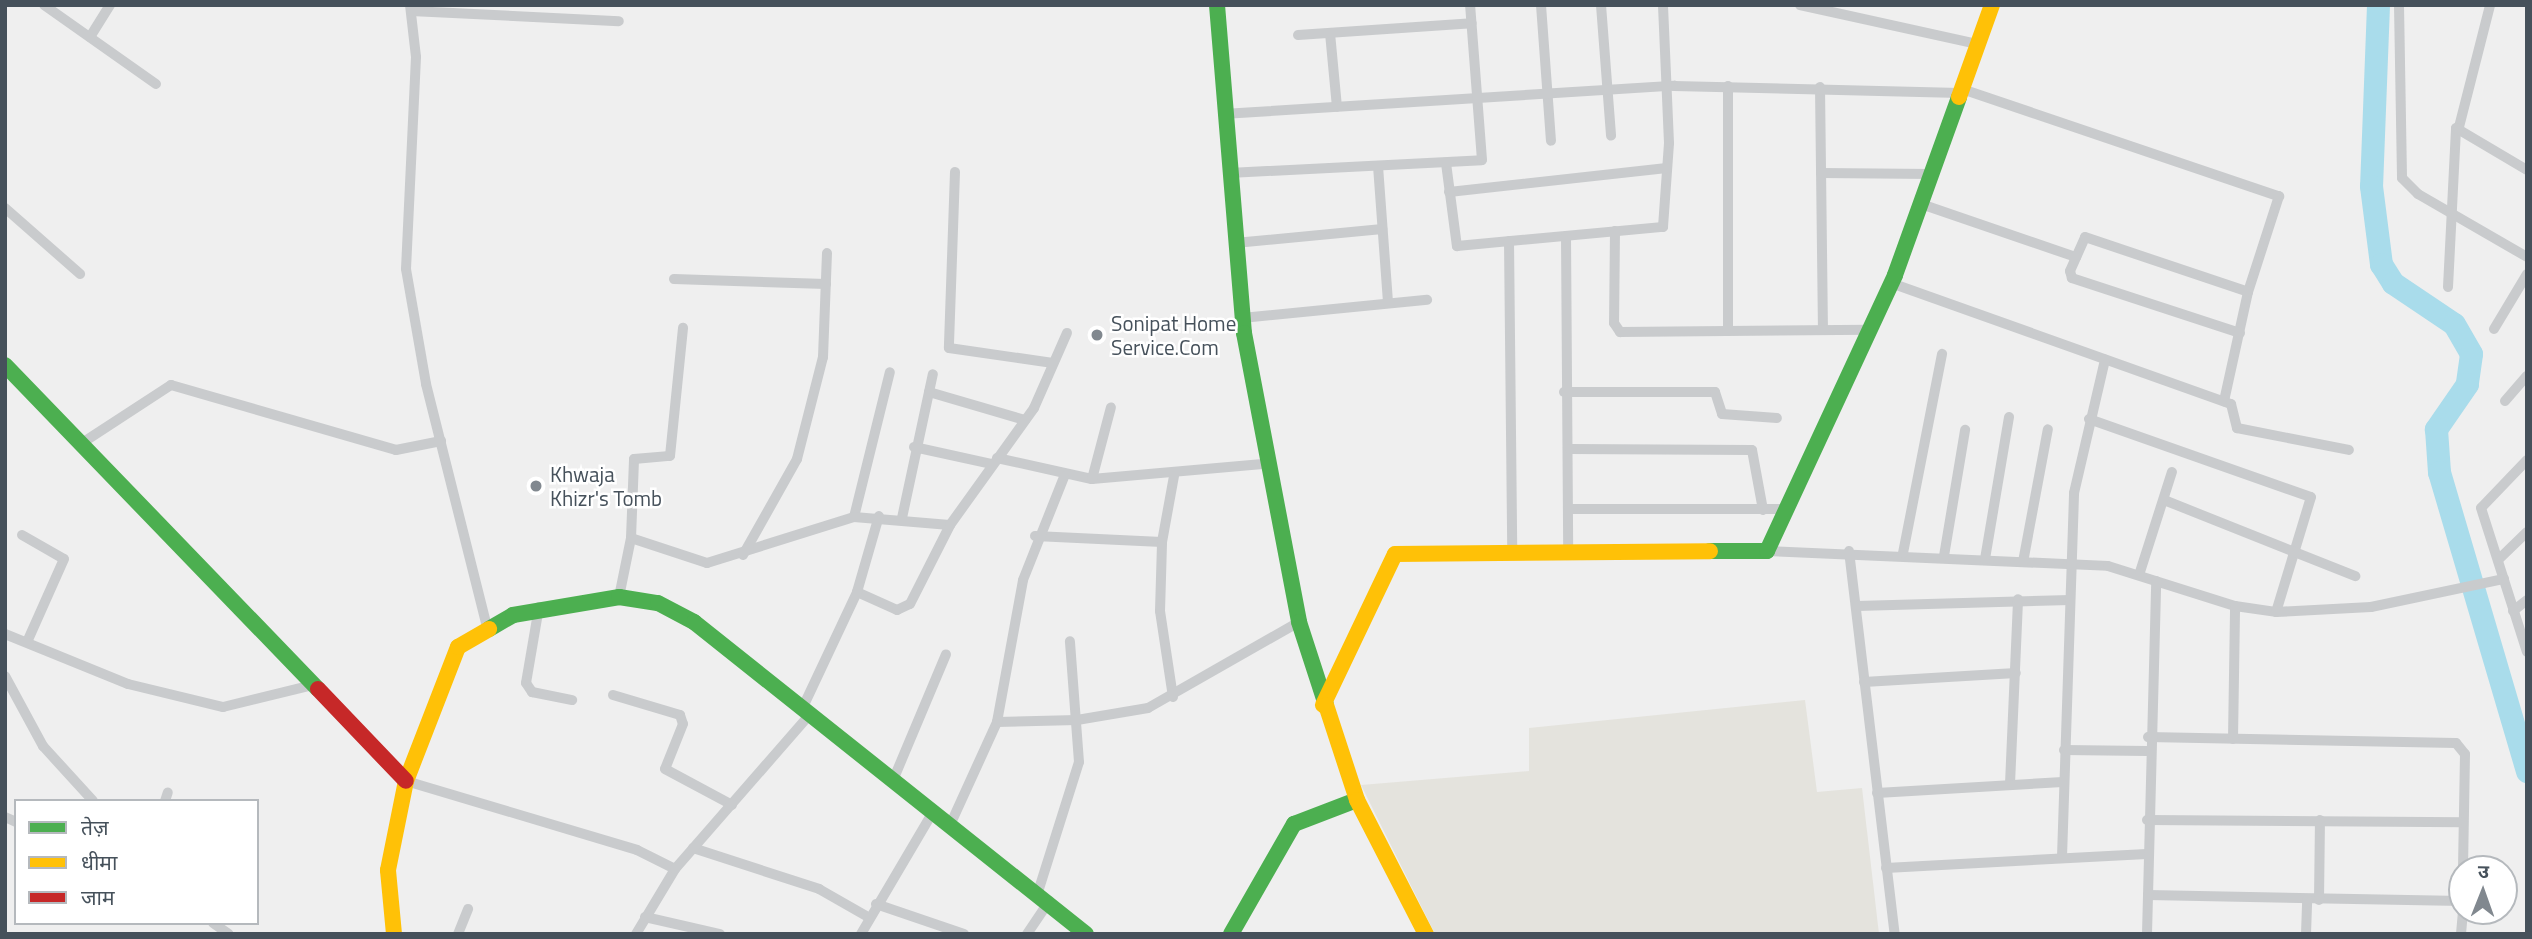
<!DOCTYPE html>
<meta charset="utf-8">
<style>
body{margin:0}
#map{position:relative;width:2532px;height:939px;overflow:hidden;background:#efefef;font-family:"Titillium Web","Noto Sans Devanagari",sans-serif}
div>[style]{position:absolute}
[style*='--x']{left:calc(var(--x)*1px);top:calc(var(--y)*1px);width:calc(var(--w)*1px);rotate:calc(var(--a)*1deg)}
.commercial>*{inset:0;background:#e4e3dd}
.river>*{height:23px;margin:-11.5px;padding:0 11.5px;transform-origin:11.5px;border-radius:11.5px;background:#a9dceb}
.street>*{height:10px;margin:-5px;padding:0 5px;transform-origin:5px;border-radius:5px;background:#c9cbcd}
.fast>*{height:16px;margin:-8px;padding:0 8px;transform-origin:8px;border-radius:8px;background:#4caf50}
.slow>*{height:16px;margin:-8px;padding:0 8px;transform-origin:8px;border-radius:8px;background:#ffc107}
.jam>*{height:16px;margin:-8px;padding:0 8px;transform-origin:8px;border-radius:8px;background:#c62828}
.dots>*{width:19px;height:19px;translate:-50% -50%;box-sizing:border-box;border:4px solid #fff;border-radius:50%}
span{translate:-50% -50%;white-space:nowrap;text-align:center;line-height:1.15;-webkit-text-stroke:5px #fff;paint-order:stroke}
.poi-label{font-size:21px;color:#46515b}
.left{translate:0 -50%;text-align:left}
.frame{position:absolute;inset:0;border:7px solid #46515b;pointer-events:none}
.legend{position:absolute;left:14px;top:799px;width:245px;height:126px;box-sizing:border-box;background:#fff;border:2px solid #b5b9bd;margin:0;padding:9px 12px;list-style:none;font-size:21px;color:#46515b}
.legend li{display:flex;align-items:center;gap:14px;height:35px}
.legend b{width:35px;border:2px solid #b5b9bd}
.north{position:absolute;left:2448px;top:855px;width:70px;height:70px;box-sizing:border-box;background:#fff;border:2px solid #b5b9bd;border-radius:50%;rotate:1deg;font-size:19px;font-weight:700;line-height:28px;text-align:center;color:#46515b}
.north::after{content:'';display:block;margin:auto;width:24px;height:32px;background:#81888f;clip-path:polygon(50% 0,100% 100%,50% 72%,0 100%)}
</style>
<div id="map">
<div class="commercial">
<i style="clip-path:polygon(1805px 700px,1817px 792px,1862px 788px,1879px 934px,1435px 934px,1361px 785px,1529px 771px,1529px 728px)"></i>
</div>
<div class="river">
<i style="--x:2378;--y:5;--w:181;--a:92.2"></i>
<i style="--x:2371;--y:186;--w:79;--a:82.7"></i>
<i style="--x:2381;--y:264;--w:22;--a:58"></i>
<i style="--x:2393;--y:283;--w:73;--a:33.9"></i>
<i style="--x:2454;--y:324;--w:34;--a:60"></i>
<i style="--x:2471;--y:354;--w:30;--a:98"></i>
<i style="--x:2467;--y:384;--w:55;--a:124.6"></i>
<i style="--x:2436;--y:429;--w:43;--a:86"></i>
<i style="--x:2439;--y:472;--w:312;--a:73.6"></i>
</div>
<div class="street">
<i style="--x:44;--y:5;--w:137;--a:35.2"></i>
<i style="--x:410;--y:5;--w:52;--a:83.4"></i>
<i style="--x:416;--y:57;--w:212;--a:92.7"></i>
<i style="--x:406;--y:269;--w:117;--a:80.1"></i>
<i style="--x:426;--y:384;--w:250;--a:75.9"></i>
<i style="--x:1541;--y:5;--w:136;--a:85.8"></i>
<i style="--x:1601;--y:5;--w:131;--a:85.6"></i>
<i style="--x:1800;--y:5;--w:182;--a:12.4"></i>
<i style="--x:2399;--y:5;--w:173;--a:89"></i>
<i style="--x:2402;--y:178;--w:23;--a:45"></i>
<i style="--x:2418;--y:194;--w:126;--a:30"></i>
<i style="--x:411;--y:11;--w:208;--a:2.8"></i>
<i style="--x:1330;--y:33;--w:74;--a:84.6"></i>
<i style="--x:1298;--y:35;--w:174;--a:-3.9"></i>
<i style="--x:90;--y:37;--w:38;--a:-58"></i>
<i style="--x:1728;--y:86;--w:245;--a:90"></i>
<i style="--x:1820;--y:87;--w:243;--a:89.3"></i>
<i style="--x:1962;--y:89;--w:335;--a:18.7"></i>
<i style="--x:2279;--y:196;--w:101;--a:107.9"></i>
<i style="--x:2248;--y:292;--w:112;--a:102.4"></i>
<i style="--x:1223;--y:114;--w:452;--a:-3.6"></i>
<i style="--x:1674;--y:86;--w:286;--a:1.4"></i>
<i style="--x:2459;--y:127;--w:126;--a:-75.7"></i>
<i style="--x:1446;--y:163;--w:84;--a:82.5"></i>
<i style="--x:1457;--y:246;--w:207;--a:-5.3"></i>
<i style="--x:1663;--y:227;--w:84;--a:-85.9"></i>
<i style="--x:1669;--y:143;--w:138;--a:-92.5"></i>
<i style="--x:1378;--y:166;--w:137;--a:85.8"></i>
<i style="--x:955;--y:172;--w:176;--a:92"></i>
<i style="--x:949;--y:348;--w:105;--a:8.2"></i>
<i style="--x:1229;--y:173;--w:253;--a:-2.9"></i>
<i style="--x:1482;--y:160;--w:155;--a:-94.4"></i>
<i style="--x:1821;--y:173;--w:111;--a:0.5"></i>
<i style="--x:1449;--y:192;--w:219;--a:-6.3"></i>
<i style="--x:1921;--y:204;--w:164;--a:18.9"></i>
<i style="--x:5;--y:208;--w:100;--a:41.3"></i>
<i style="--x:1615;--y:231;--w:92;--a:90.6"></i>
<i style="--x:1614;--y:323;--w:11;--a:56"></i>
<i style="--x:1620;--y:332;--w:249;--a:-0.5"></i>
<i style="--x:1566;--y:236;--w:315;--a:89.6"></i>
<i style="--x:1509;--y:241;--w:309;--a:89.4"></i>
<i style="--x:1235;--y:243;--w:148;--a:-5.4"></i>
<i style="--x:674;--y:279;--w:152;--a:1.9"></i>
<i style="--x:1891;--y:283;--w:361;--a:19.6"></i>
<i style="--x:2231;--y:404;--w:25;--a:76"></i>
<i style="--x:2237;--y:428;--w:114;--a:11.1"></i>
<i style="--x:2448;--y:287;--w:159;--a:-87.1"></i>
<i style="--x:2456;--y:128;--w:82;--a:30.6"></i>
<i style="--x:1242;--y:318;--w:186;--a:-5.6"></i>
<i style="--x:2494;--y:329;--w:64;--a:-59"></i>
<i style="--x:2240;--y:333;--w:177;--a:-161.9"></i>
<i style="--x:2072;--y:278;--w:7;--a:-106"></i>
<i style="--x:2070;--y:271;--w:37;--a:-66"></i>
<i style="--x:2085;--y:237;--w:172;--a:18.6"></i>
<i style="--x:929;--y:392;--w:100;--a:16.3"></i>
<i style="--x:1564;--y:392;--w:151;--a:0"></i>
<i style="--x:1715;--y:392;--w:23;--a:72"></i>
<i style="--x:1722;--y:414;--w:55;--a:4.2"></i>
<i style="--x:2505;--y:401;--w:33;--a:-49"></i>
<i style="--x:2089;--y:419;--w:235;--a:19.4"></i>
<i style="--x:2311;--y:497;--w:120;--a:106.9"></i>
<i style="--x:79;--y:445;--w:110;--a:-33.1"></i>
<i style="--x:171;--y:385;--w:234;--a:16.1"></i>
<i style="--x:396;--y:450;--w:46;--a:-11.3"></i>
<i style="--x:914;--y:447;--w:80;--a:12.3"></i>
<i style="--x:1570;--y:449;--w:182;--a:0.3"></i>
<i style="--x:1752;--y:450;--w:61;--a:79.6"></i>
<i style="--x:997;--y:458;--w:97;--a:12.5"></i>
<i style="--x:1092;--y:479;--w:174;--a:-5"></i>
<i style="--x:2527;--y:460;--w:66;--a:133.8"></i>
<i style="--x:2481;--y:508;--w:151;--a:72.3"></i>
<i style="--x:1092;--y:479;--w:74;--a:-75.2"></i>
<i style="--x:2164;--y:500;--w:206;--a:21.7"></i>
<i style="--x:1569;--y:509;--w:220;--a:0"></i>
<i style="--x:854;--y:517;--w:149;--a:-76.1"></i>
<i style="--x:902;--y:518;--w:147;--a:-77.9"></i>
<i style="--x:22;--y:535;--w:48;--a:29.7"></i>
<i style="--x:64;--y:559;--w:91;--a:114"></i>
<i style="--x:1035;--y:536;--w:127;--a:2.7"></i>
<i style="--x:631;--y:538;--w:80;--a:18.2"></i>
<i style="--x:707;--y:563;--w:154;--a:-17.4"></i>
<i style="--x:854;--y:517;--w:96;--a:4.8"></i>
<i style="--x:1767;--y:551;--w:341;--a:2.5"></i>
<i style="--x:2108;--y:566;--w:133;--a:17.5"></i>
<i style="--x:2235;--y:606;--w:41;--a:8.3"></i>
<i style="--x:2276;--y:612;--w:95;--a:-3"></i>
<i style="--x:2371;--y:607;--w:136;--a:-11.9"></i>
<i style="--x:1849;--y:551;--w:386;--a:83.2"></i>
<i style="--x:1903;--y:553;--w:203;--a:-78.9"></i>
<i style="--x:743;--y:555;--w:110;--a:-60.6"></i>
<i style="--x:797;--y:459;--w:105;--a:-75.7"></i>
<i style="--x:823;--y:357;--w:104;--a:-87.8"></i>
<i style="--x:1944;--y:556;--w:128;--a:-80.5"></i>
<i style="--x:1985;--y:559;--w:144;--a:-80.4"></i>
<i style="--x:2498;--y:560;--w:40;--a:-44"></i>
<i style="--x:2023;--y:562;--w:135;--a:-79.4"></i>
<i style="--x:2140;--y:572;--w:105;--a:-72.3"></i>
<i style="--x:857;--y:592;--w:44;--a:24.2"></i>
<i style="--x:897;--y:610;--w:14;--a:-25"></i>
<i style="--x:910;--y:604;--w:89;--a:-63.1"></i>
<i style="--x:950;--y:525;--w:144;--a:-54.3"></i>
<i style="--x:1034;--y:408;--w:82;--a:-66.3"></i>
<i style="--x:619;--y:597;--w:60;--a:-78.5"></i>
<i style="--x:631;--y:538;--w:79;--a:-87.8"></i>
<i style="--x:634;--y:459;--w:36;--a:-5"></i>
<i style="--x:670;--y:456;--w:129;--a:-84.2"></i>
<i style="--x:1857;--y:606;--w:213;--a:-1.6"></i>
<i style="--x:539;--y:607;--w:77;--a:99.7"></i>
<i style="--x:526;--y:683;--w:11;--a:56"></i>
<i style="--x:532;--y:692;--w:41;--a:11.3"></i>
<i style="--x:2513;--y:611;--w:18;--a:-38"></i>
<i style="--x:5;--y:634;--w:133;--a:22.1"></i>
<i style="--x:128;--y:684;--w:98;--a:13.6"></i>
<i style="--x:223;--y:707;--w:93;--a:-13.7"></i>
<i style="--x:5;--y:676;--w:80;--a:61.5"></i>
<i style="--x:43;--y:746;--w:74;--a:47.7"></i>
<i style="--x:1864;--y:682;--w:152;--a:-3.4"></i>
<i style="--x:613;--y:695;--w:70;--a:16.6"></i>
<i style="--x:680;--y:715;--w:9;--a:72"></i>
<i style="--x:683;--y:724;--w:48;--a:111.8"></i>
<i style="--x:665;--y:769;--w:76;--a:28.2"></i>
<i style="--x:1173;--y:697;--w:87;--a:-98.6"></i>
<i style="--x:1160;--y:611;--w:69;--a:-88.3"></i>
<i style="--x:1162;--y:542;--w:67;--a:-79.7"></i>
<i style="--x:803;--y:707;--w:127;--a:-64.8"></i>
<i style="--x:857;--y:592;--w:79;--a:-73.9"></i>
<i style="--x:997;--y:722;--w:80;--a:-1.4"></i>
<i style="--x:1077;--y:720;--w:72;--a:-9.6"></i>
<i style="--x:1148;--y:708;--w:174;--a:-29.7"></i>
<i style="--x:2148;--y:737;--w:308;--a:1.1"></i>
<i style="--x:2456;--y:743;--w:14;--a:51"></i>
<i style="--x:2465;--y:754;--w:115;--a:91"></i>
<i style="--x:2233;--y:739;--w:133;--a:-89.1"></i>
<i style="--x:2064;--y:750;--w:83;--a:0.7"></i>
<i style="--x:894;--y:778;--w:134;--a:-67.2"></i>
<i style="--x:406;--y:781;--w:241;--a:16.6"></i>
<i style="--x:637;--y:850;--w:42;--a:26.6"></i>
<i style="--x:2010;--y:784;--w:185;--a:-87.5"></i>
<i style="--x:1877;--y:793;--w:186;--a:-3.4"></i>
<i style="--x:165;--y:801;--w:9;--a:-72"></i>
<i style="--x:5;--y:817;--w:12;--a:24"></i>
<i style="--x:2147;--y:820;--w:316;--a:0.4"></i>
<i style="--x:951;--y:823;--w:111;--a:-65.5"></i>
<i style="--x:997;--y:722;--w:144;--a:-79.6"></i>
<i style="--x:1023;--y:580;--w:111;--a:-68.3"></i>
<i style="--x:693;--y:848;--w:133;--a:18"></i>
<i style="--x:819;--y:889;--w:56;--a:29.7"></i>
<i style="--x:2062;--y:857;--w:364;--a:-88.1"></i>
<i style="--x:2074;--y:493;--w:137;--a:-76.9"></i>
<i style="--x:1886;--y:868;--w:261;--a:-3.1"></i>
<i style="--x:1038;--y:892;--w:136;--a:-72.5"></i>
<i style="--x:1079;--y:762;--w:121;--a:-94.3"></i>
<i style="--x:2148;--y:895;--w:314;--a:1.1"></i>
<i style="--x:2319;--y:900;--w:80;--a:-89.3"></i>
<i style="--x:876;--y:904;--w:93;--a:18.8"></i>
<i style="--x:645;--y:917;--w:77;--a:12.8"></i>
<i style="--x:213;--y:923;--w:19;--a:35"></i>
<i style="--x:458;--y:934;--w:27;--a:-68"></i>
<i style="--x:636;--y:934;--w:76;--a:-59"></i>
<i style="--x:675;--y:869;--w:207;--a:-48.9"></i>
<i style="--x:861;--y:934;--w:144;--a:-59.5"></i>
<i style="--x:1027;--y:934;--w:40;--a:-56"></i>
<i style="--x:2147;--y:934;--w:353;--a:-88.5"></i>
<i style="--x:2306;--y:934;--w:34;--a:-88"></i>
<i style="--x:2461;--y:934;--w:23;--a:-85"></i>
</div>
<div class="fast">
<i style="--x:1217;--y:5;--w:329;--a:85.3"></i>
<i style="--x:1244;--y:333;--w:294;--a:79.2"></i>
<i style="--x:1299;--y:622;--w:87;--a:72"></i>
<i style="--x:5;--y:365;--w:450;--a:46"></i>
<i style="--x:1710;--y:551;--w:57;--a:0"></i>
<i style="--x:1767;--y:551;--w:304;--a:-65.1"></i>
<i style="--x:1895;--y:275;--w:189;--a:-70.2"></i>
<i style="--x:489;--y:629;--w:28;--a:-30"></i>
<i style="--x:513;--y:615;--w:108;--a:-9.6"></i>
<i style="--x:619;--y:597;--w:39;--a:9"></i>
<i style="--x:658;--y:603;--w:41;--a:27.8"></i>
<i style="--x:694;--y:622;--w:501;--a:38.52"></i>
<i style="--x:1231;--y:934;--w:127;--a:-60.2"></i>
<i style="--x:1294;--y:824;--w:67;--a:-20.9"></i>
</div>
<div class="slow">
<i style="--x:1959;--y:97;--w:98;--a:-70.3"></i>
<i style="--x:1323;--y:705;--w:167;--a:-64.5"></i>
<i style="--x:1395;--y:554;--w:315;--a:-0.5"></i>
<i style="--x:1326;--y:705;--w:100;--a:71.9"></i>
<i style="--x:1357;--y:800;--w:151;--a:62.8"></i>
<i style="--x:394;--y:934;--w:64;--a:-95.4"></i>
<i style="--x:388;--y:870;--w:91;--a:-78.6"></i>
<i style="--x:406;--y:781;--w:144;--a:-68.8"></i>
<i style="--x:458;--y:647;--w:36;--a:-30"></i>
</div>
<div class="jam">
<i style="--x:318;--y:689;--w:127;--a:46.3"></i>
</div>
<div class="dots">
<i style="left:1097px;top:335px;background:#81888f"></i>
<i style="left:536px;top:486px;background:#81888f"></i>
</div>
<div class="poi-label">
<span class="left" style="left:1111px;top:335px">Sonipat Home<br>Service.Com</span>
<span class="left" style="left:550px;top:486px">Khwaja<br>Khizr's Tomb</span>
</div>
<div class="frame"></div>
<ul class="legend">
<li><b style="height:9px;background:#4caf50"></b>तेज़</li>
<li><b style="height:9px;background:#ffc107"></b>धीमा</li>
<li><b style="height:9px;background:#c62828"></b>जाम</li>
</ul>
<div class="north">उ</div>
</div>
